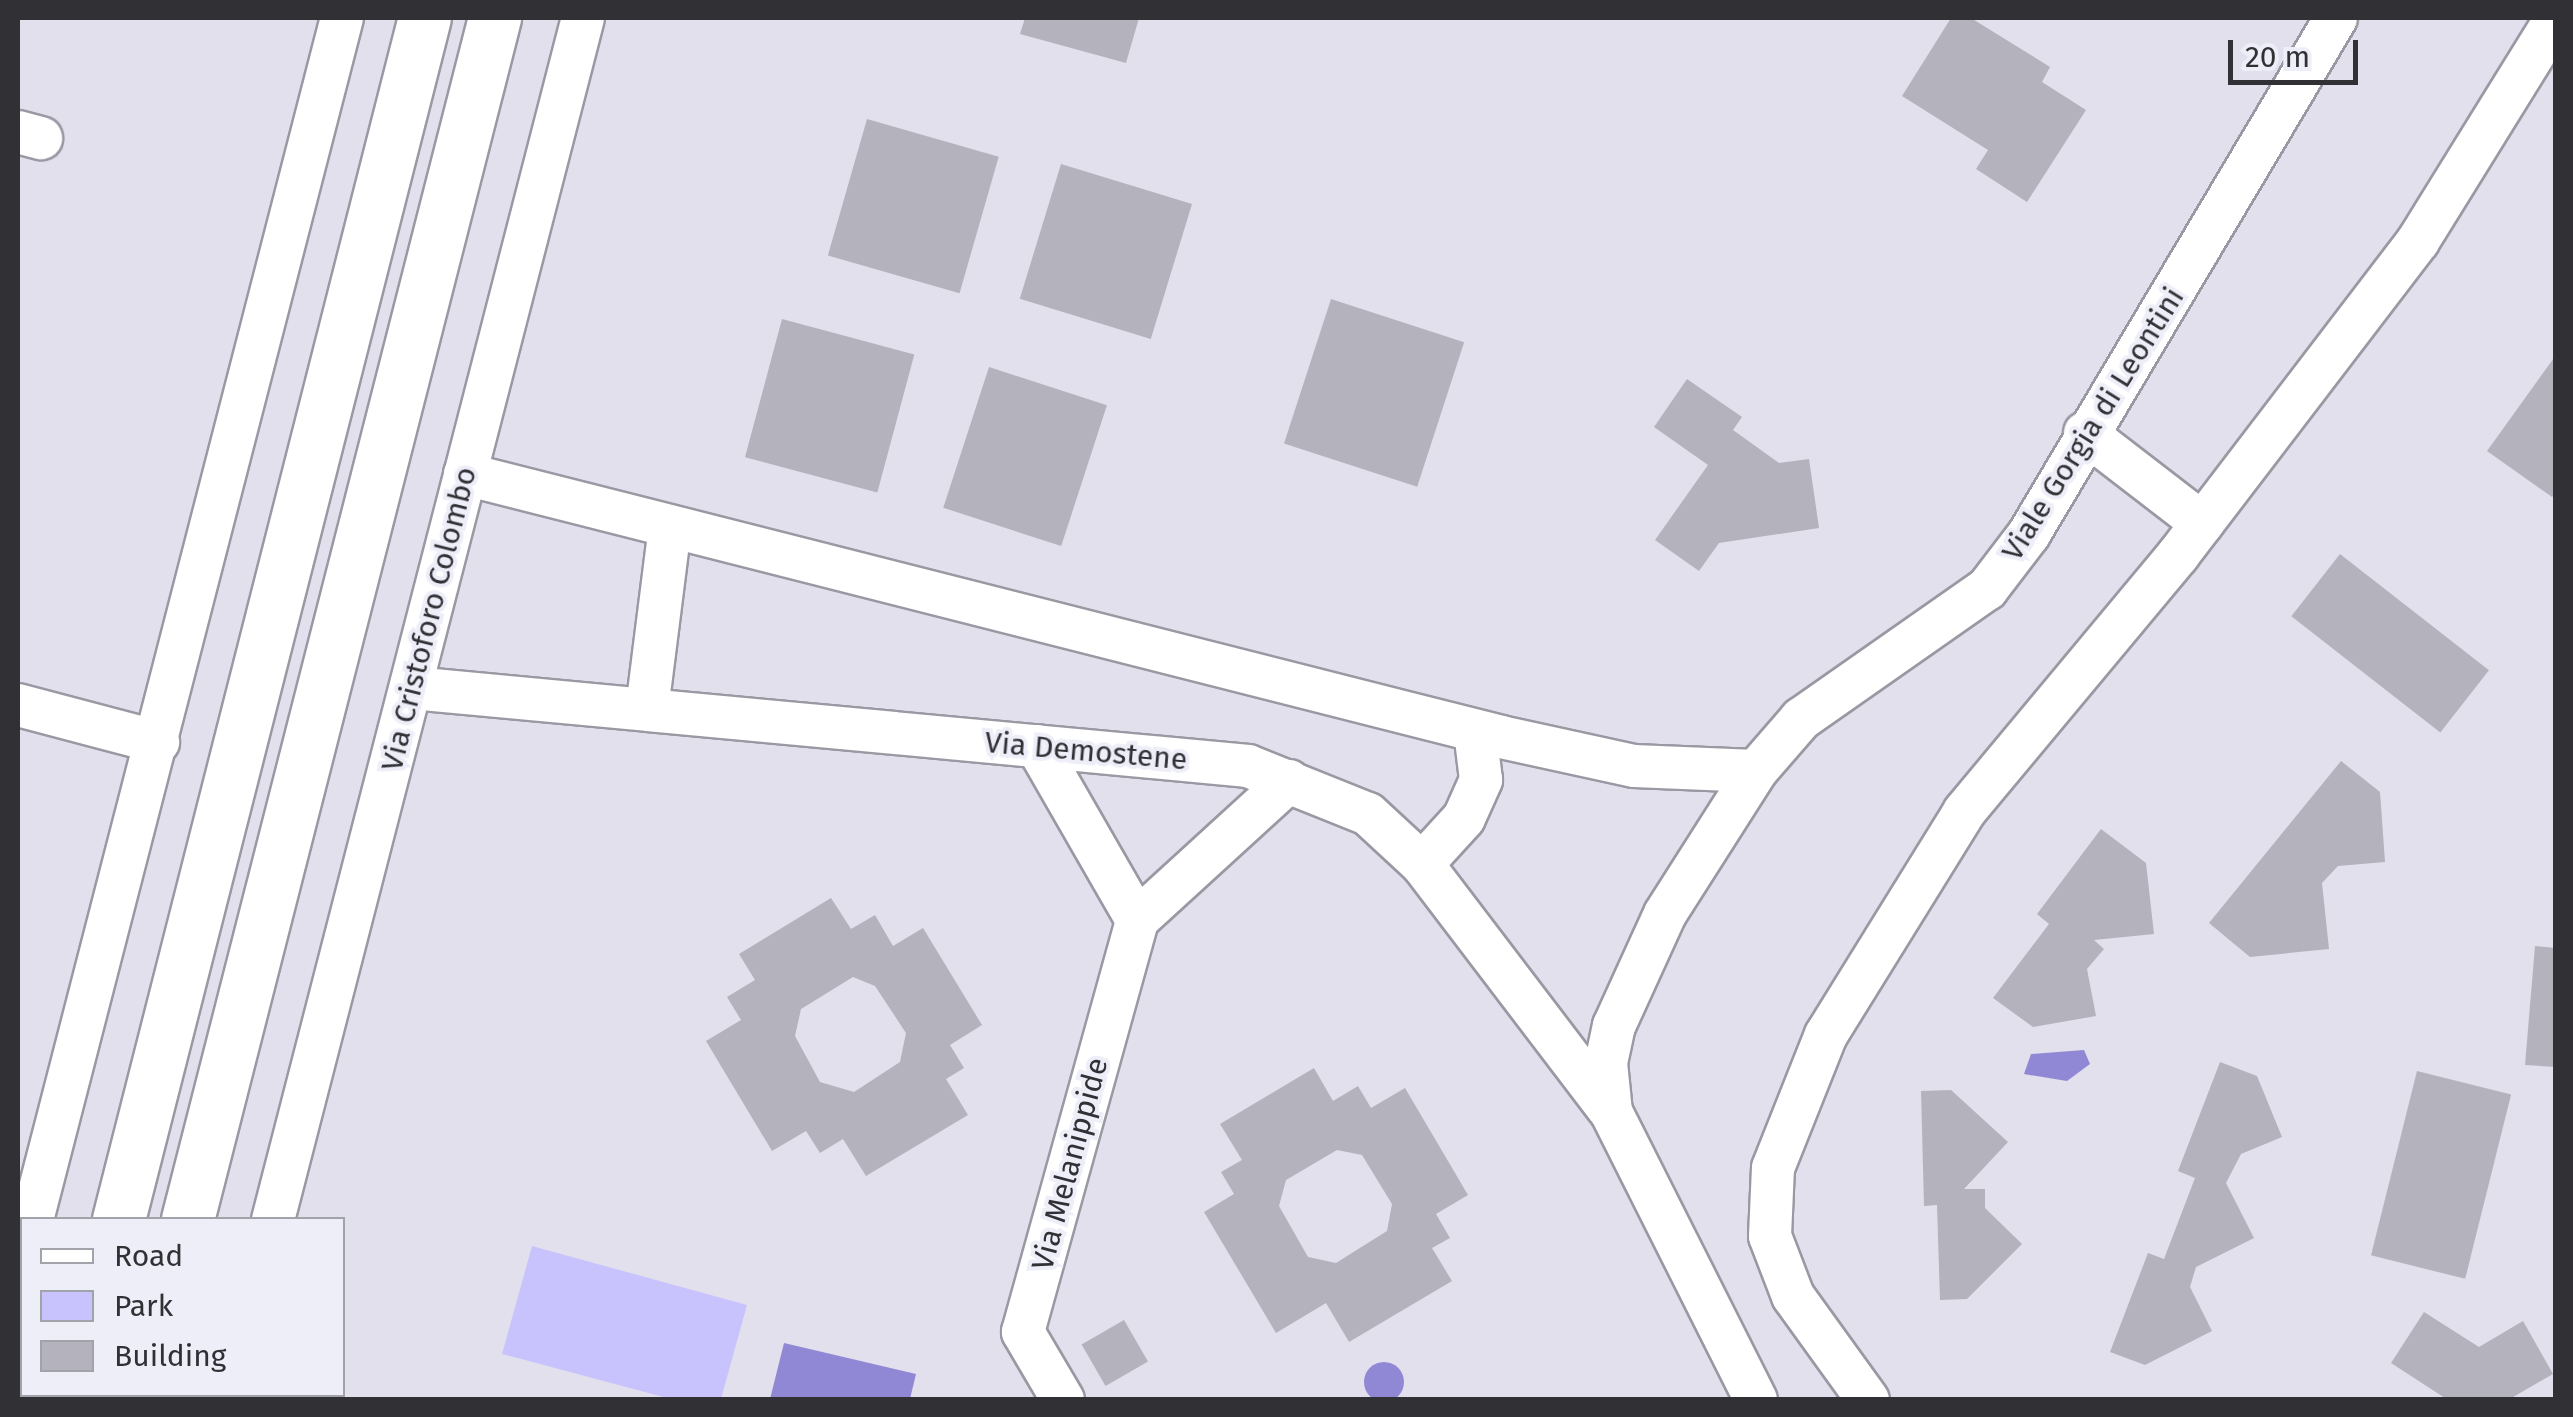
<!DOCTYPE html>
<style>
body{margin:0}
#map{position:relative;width:2573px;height:1417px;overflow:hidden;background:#e1e0ec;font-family:"Fira Sans",sans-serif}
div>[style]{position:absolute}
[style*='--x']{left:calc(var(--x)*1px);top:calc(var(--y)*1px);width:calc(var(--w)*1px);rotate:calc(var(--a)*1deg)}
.green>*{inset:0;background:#c9c3fd}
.water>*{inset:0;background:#9188d5}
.round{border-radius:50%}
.building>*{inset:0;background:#b3b2bd;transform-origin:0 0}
.roads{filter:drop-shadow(2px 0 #9999a3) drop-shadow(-2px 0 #9999a3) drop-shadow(0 2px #9999a3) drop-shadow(0 -2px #9999a3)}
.minor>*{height:42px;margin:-21px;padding:0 21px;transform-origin:21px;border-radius:21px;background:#fff}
.major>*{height:52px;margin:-26px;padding:0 26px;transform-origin:26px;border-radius:26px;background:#fff}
span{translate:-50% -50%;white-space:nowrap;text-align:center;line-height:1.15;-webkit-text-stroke:8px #eeeef9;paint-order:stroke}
.street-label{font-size:30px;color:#313035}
.frame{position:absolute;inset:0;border:20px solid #313035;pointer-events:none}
.legend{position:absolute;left:20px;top:1217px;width:325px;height:180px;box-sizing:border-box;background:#eeeef9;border:2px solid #a2a2ab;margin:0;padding:12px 18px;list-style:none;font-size:30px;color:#313035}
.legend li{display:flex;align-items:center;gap:20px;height:50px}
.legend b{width:50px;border:2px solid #a2a2ab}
.scale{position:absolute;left:2228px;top:40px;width:130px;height:45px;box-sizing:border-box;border:5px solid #313035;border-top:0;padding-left:12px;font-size:30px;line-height:35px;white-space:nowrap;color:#313035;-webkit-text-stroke:8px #eeeef9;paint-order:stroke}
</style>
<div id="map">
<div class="green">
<i style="clip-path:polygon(532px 1246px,747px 1305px,721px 1399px,671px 1399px,502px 1354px)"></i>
</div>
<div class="water">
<i style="clip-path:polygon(2084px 1050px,2090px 1064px,2067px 1081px,2024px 1074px,2031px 1054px)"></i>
<i style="clip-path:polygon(784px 1343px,916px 1374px,910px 1399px,770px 1399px)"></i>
<i class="round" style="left:1364px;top:1362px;width:40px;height:40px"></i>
</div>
<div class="building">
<i style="clip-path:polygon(1025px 18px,1139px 18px,1126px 63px,1020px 34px)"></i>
<i style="clip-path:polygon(1951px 18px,1971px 18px,2050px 67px,2042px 82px,2086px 110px,2027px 202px,1976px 169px,1988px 150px,1902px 96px)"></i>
<i style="left:867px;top:119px;width:137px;height:142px;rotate:16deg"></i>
<i style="left:1061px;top:164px;width:137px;height:141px;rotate:17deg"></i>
<i style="left:1331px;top:299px;width:140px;height:152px;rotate:18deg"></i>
<i style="left:782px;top:319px;width:137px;height:143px;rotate:15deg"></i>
<i style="clip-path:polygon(2556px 355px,2556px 493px,2552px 497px,2487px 451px)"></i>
<i style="left:989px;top:367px;width:124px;height:148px;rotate:18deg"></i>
<i style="clip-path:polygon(1687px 379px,1742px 417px,1733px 430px,1779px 463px,1809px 459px,1819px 528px,1719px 543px,1699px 571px,1655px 540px,1708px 465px,1654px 427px)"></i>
<i style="left:2340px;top:554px;width:189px;height:79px;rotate:38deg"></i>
<i style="clip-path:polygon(2341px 761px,2380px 792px,2385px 862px,2338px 866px,2322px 883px,2329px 949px,2250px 957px,2209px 923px)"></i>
<i style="clip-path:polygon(2101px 829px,2146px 863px,2154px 934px,2094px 940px,2104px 949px,2087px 969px,2096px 1016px,2033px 1027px,1993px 998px,2049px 924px,2037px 914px)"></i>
<i style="clip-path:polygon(evenodd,831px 898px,851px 929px,875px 915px,893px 946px,923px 928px,982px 1025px,950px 1045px,964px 1068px,946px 1079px,968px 1115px,866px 1176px,843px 1139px,820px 1153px,806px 1131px,772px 1151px,706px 1041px,741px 1020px,727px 997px,755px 980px,739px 954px,831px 898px,853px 977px,875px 986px,906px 1033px,900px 1062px,854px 1092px,820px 1082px,795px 1036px,801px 1009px,853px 977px)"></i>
<i style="clip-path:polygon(2535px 946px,2556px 948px,2556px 1067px,2525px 1065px)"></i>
<i style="clip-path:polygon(2220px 1062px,2257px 1076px,2282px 1137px,2241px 1154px,2226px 1183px,2254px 1238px,2196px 1267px,2190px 1287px,2212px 1331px,2145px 1365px,2110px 1352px,2148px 1253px,2164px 1259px,2195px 1178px,2178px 1171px)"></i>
<i style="clip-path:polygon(evenodd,1314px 1068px,1333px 1101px,1358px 1086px,1371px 1108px,1405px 1088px,1468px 1195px,1436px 1214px,1450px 1238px,1432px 1248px,1452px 1281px,1349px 1342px,1326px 1303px,1276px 1333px,1204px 1212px,1234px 1194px,1221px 1172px,1242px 1160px,1220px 1124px,1314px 1068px,1337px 1150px,1362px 1155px,1392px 1204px,1387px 1231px,1336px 1263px,1308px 1257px,1279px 1206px,1286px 1180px,1337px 1150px)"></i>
<i style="left:2417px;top:1071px;width:97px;height:190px;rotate:14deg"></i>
<i style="clip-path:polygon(1951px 1090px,2008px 1142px,1964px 1189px,1985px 1189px,1985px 1208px,2022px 1244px,1967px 1299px,1940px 1300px,1937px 1205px,1924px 1206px,1921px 1091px)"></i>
<i style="clip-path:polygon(2424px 1312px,2479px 1347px,2523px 1321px,2553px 1374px,2508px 1400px,2448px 1400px,2391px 1363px)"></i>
<i style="left:1124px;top:1320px;width:48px;height:49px;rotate:60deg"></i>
</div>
<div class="roads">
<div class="minor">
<i style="--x:18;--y:132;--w:24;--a:15"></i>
<i style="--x:2085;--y:433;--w:148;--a:37.6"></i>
<i style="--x:465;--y:474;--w:1069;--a:14.24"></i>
<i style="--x:1501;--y:737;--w:136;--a:12.3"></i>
<i style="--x:1634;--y:766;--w:122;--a:2.3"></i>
<i style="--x:412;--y:688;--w:840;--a:5.33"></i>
<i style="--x:1248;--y:766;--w:129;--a:21.8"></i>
<i style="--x:1368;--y:814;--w:74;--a:42.8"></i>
<i style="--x:1422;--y:864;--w:307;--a:52.7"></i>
<i style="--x:18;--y:705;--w:145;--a:14.8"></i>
<i style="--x:647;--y:709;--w:184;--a:-82.8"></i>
<i style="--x:1037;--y:746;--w:201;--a:60.1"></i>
<i style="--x:1137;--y:920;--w:206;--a:-42.4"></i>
<i style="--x:1422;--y:864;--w:62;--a:-47.6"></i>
<i style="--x:1464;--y:818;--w:42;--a:-65.9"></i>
<i style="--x:1481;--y:780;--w:49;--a:-97"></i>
<i style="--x:32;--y:1220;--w:1241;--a:-75.54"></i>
<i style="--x:273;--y:1220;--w:1241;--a:-75.54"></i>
<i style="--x:18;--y:1275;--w:19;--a:-78"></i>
<i style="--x:226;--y:1400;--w:6;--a:-81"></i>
<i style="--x:1063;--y:1400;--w:79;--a:-120.5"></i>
<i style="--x:1023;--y:1332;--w:427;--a:-74.5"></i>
<i style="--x:1756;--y:1400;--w:322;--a:-116.7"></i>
<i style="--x:1611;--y:1112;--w:49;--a:-95.8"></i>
<i style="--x:1606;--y:1063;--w:38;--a:-78"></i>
<i style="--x:1614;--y:1026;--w:123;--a:-65.5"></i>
<i style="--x:1665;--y:914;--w:169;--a:-57.5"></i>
<i style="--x:1756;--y:771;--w:69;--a:-49.1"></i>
<i style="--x:1801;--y:719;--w:227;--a:-35"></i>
<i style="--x:1987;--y:589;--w:69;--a:-52.6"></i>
<i style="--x:2029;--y:534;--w:600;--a:-59.25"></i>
<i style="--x:1868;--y:1400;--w:128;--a:-125.8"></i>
<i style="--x:1793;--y:1296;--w:64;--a:-111"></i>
<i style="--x:1770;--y:1236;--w:68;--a:-87.5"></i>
<i style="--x:1773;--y:1168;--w:143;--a:-68.3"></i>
<i style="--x:1826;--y:1035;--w:262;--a:-58.2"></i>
<i style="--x:1964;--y:812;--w:334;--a:-50.2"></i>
<i style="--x:2178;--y:555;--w:395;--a:-52.6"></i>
<i style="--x:2418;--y:241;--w:262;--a:-58.2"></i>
</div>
<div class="major">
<i style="--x:119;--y:1220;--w:1240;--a:-75.72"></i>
<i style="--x:188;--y:1220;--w:1241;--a:-75.67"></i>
<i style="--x:73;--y:1400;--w:6;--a:-81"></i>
<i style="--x:142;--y:1400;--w:6;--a:-72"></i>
</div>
</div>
<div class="street-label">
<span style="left:2093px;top:424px;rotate:-58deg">Viale Gorgia di Leontini</span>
<span style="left:429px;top:619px;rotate:-76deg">Via Cristoforo Colombo</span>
<span style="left:1086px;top:751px;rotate:5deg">Via Demostene</span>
<span style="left:1070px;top:1164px;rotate:-75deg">Via Melanippide</span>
</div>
<div class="frame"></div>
<ul class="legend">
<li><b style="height:12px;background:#fff"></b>Road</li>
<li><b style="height:28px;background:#c9c3fd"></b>Park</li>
<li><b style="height:28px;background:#b3b2bd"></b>Building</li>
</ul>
<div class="scale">20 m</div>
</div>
